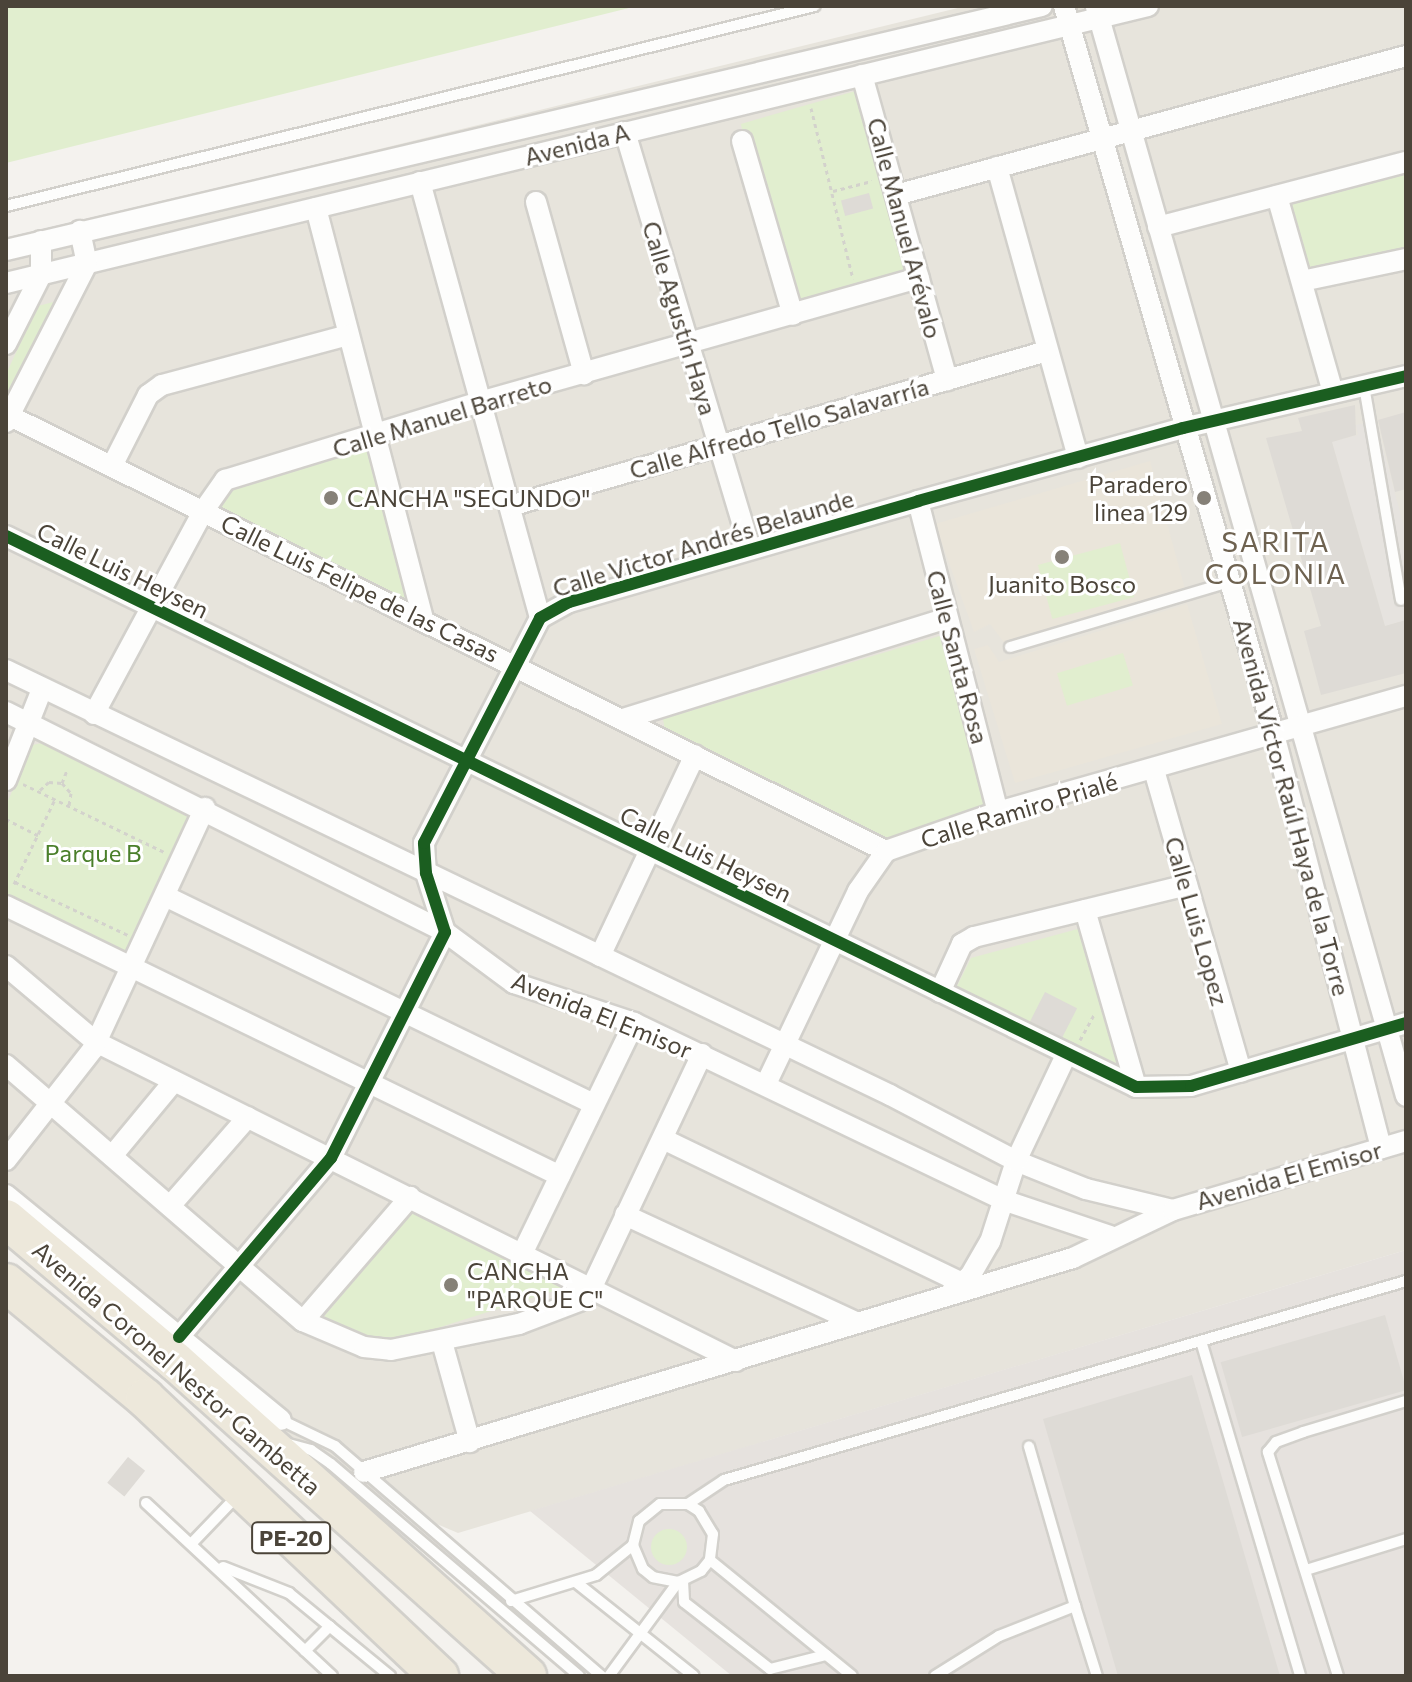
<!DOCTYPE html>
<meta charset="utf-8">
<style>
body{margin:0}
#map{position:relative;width:1412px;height:1682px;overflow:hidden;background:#f4f2ee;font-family:Commissioner,sans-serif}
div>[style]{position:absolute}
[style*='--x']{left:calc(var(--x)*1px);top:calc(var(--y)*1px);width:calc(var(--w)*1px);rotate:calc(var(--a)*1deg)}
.residential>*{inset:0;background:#e7e4dc}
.industrial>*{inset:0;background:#e6e2de}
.education>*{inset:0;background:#eae5da}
.green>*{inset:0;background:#e1eecf;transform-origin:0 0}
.round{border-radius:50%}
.parking>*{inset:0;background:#e6e3df}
.building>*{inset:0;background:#dedbd6;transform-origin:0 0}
.path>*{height:3px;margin-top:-1.5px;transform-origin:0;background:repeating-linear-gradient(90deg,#d3d2cc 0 4px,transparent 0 8px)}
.roads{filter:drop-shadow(2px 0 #d2d0cb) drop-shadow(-2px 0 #d2d0cb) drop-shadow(0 2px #d2d0cb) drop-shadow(0 -2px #d2d0cb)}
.lane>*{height:10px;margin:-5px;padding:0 5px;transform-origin:5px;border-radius:5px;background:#fdfdfc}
.street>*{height:20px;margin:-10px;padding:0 10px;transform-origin:10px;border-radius:10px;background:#fdfdfc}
.highway>*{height:38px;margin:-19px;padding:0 19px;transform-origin:19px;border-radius:19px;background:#ede8db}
.cycleway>*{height:12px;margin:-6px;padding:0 6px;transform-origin:6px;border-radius:6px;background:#1b5e20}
.dots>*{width:22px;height:22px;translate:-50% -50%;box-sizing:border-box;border:4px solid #fff;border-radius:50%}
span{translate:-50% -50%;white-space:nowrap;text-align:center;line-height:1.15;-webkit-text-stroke:6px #fff;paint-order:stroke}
.shield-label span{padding:2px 6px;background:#fff;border:2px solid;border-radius:6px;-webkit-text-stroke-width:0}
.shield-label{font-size:22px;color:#4b4439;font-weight:700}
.street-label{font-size:24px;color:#4b4439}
.poi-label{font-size:24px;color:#4b4439}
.right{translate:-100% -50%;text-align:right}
.left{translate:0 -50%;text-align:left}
.park-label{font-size:24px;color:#4a7f2a}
.quarter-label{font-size:28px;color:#6e6250;letter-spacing:2px}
.frame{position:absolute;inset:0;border:8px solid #4b4439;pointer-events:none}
</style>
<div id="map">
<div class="residential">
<i style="clip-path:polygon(966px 6px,1406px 6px,1406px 1250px,458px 1533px,336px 1481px,6px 1207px,6px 240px)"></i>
</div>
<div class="industrial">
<i style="clip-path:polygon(1406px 1250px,1406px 1676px,732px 1676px,530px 1511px)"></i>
</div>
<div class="education">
<i style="clip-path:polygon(1150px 461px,1185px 589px,1006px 645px,990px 624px,974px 632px,935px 524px)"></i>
<i style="clip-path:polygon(1187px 604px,1222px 724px,1015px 783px,974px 649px,988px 645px,999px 662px)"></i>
</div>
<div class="green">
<i style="clip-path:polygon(6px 6px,637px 6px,6px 163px)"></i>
<i style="left:859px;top:90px;width:192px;height:123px;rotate:74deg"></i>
<i style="clip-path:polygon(1406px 169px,1406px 253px,1309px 274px,1288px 205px,1292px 199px)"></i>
<i style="clip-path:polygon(61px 300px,15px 396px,6px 391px,6px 374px,38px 306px)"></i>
<i style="clip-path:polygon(372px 447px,413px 610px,214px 513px,230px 488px)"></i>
<i style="left:1120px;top:543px;width:56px;height:85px;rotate:75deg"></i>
<i style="clip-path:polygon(946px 634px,993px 802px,885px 841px,665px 730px,663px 719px)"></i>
<i style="left:1123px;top:653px;width:34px;height:69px;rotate:73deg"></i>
<i style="clip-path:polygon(46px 742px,194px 815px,132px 959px,6px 898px,6px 805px,33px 745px)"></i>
<i style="clip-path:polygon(1085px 927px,1124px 1067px,1120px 1072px,954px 992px,971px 958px)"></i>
<i style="clip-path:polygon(414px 1209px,563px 1288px,406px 1338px,363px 1336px,322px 1319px)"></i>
<i class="round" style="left:651px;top:1529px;width:36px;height:36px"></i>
</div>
<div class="parking">
<i style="clip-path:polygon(1376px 421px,1406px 535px,1406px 620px,1385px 626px,1332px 442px,1358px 435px,1356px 425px)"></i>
</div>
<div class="building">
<i style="left:869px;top:193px;width:16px;height:29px;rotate:75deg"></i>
<i style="clip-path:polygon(1355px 405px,1356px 435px,1332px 442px,1385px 626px,1406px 620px,1406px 673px,1321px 695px,1304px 631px,1321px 626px,1266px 438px,1302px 431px,1298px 418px)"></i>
<i style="clip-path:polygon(1406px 412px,1406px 489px,1395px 492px,1378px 420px)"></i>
<i style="left:1045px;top:992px;width:36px;height:33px;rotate:27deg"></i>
<i style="left:1385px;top:1315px;width:78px;height:171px;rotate:74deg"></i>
<i style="clip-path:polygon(1192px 1375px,1280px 1676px,1118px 1676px,1043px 1419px)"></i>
<i style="left:128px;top:1457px;width:22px;height:33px;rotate:39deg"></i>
</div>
<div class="path">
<i style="--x:811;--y:108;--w:176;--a:76.2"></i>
<i style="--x:833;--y:191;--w:40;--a:-14.4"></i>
<i style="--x:62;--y:783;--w:14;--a:-69"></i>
<i style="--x:23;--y:784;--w:157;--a:25.7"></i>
<i style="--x:40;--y:790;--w:12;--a:-42"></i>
<i style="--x:49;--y:782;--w:13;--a:4"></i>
<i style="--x:62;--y:783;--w:13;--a:48"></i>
<i style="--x:71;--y:793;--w:13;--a:99"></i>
<i style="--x:6;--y:819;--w:36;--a:27"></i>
<i style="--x:15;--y:882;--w:125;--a:25.1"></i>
<i style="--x:14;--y:884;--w:94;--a:-64.2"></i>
<i style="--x:1080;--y:1040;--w:29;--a:-61"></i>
</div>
<div class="roads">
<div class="lane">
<i style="--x:6;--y:206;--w:833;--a:-13.89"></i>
<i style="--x:1364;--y:386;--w:217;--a:80.2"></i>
<i style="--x:1010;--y:647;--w:228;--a:-16.5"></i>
<i style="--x:1201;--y:1341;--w:349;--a:73.5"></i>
<i style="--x:281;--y:1420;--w:60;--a:25.7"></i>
<i style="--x:335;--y:1446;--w:352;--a:40.8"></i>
<i style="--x:285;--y:1443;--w:27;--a:15"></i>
<i style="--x:311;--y:1450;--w:24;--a:35"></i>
<i style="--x:331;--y:1464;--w:326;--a:40.5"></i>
<i style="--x:146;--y:1503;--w:254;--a:42.9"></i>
<i style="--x:688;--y:1504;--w:43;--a:-33.7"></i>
<i style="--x:724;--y:1480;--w:710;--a:-16.27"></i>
<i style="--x:192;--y:1543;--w:66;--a:-46.2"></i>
<i style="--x:710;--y:1560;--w:183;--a:39.2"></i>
<i style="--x:223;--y:1567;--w:71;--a:21.5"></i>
<i style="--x:289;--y:1593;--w:131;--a:39.4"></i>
<i style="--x:1306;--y:1570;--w:105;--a:-17.2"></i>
<i style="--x:683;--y:1581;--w:21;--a:87"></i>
<i style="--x:684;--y:1602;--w:109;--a:37.9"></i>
<i style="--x:770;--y:1669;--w:58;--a:-14"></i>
<i style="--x:577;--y:1583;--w:149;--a:38.5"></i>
<i style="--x:511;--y:1601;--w:89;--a:-17"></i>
<i style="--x:596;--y:1575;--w:48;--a:-39"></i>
<i style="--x:633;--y:1545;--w:25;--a:-76"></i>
<i style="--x:639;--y:1521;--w:27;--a:-39"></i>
<i style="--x:660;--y:1504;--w:28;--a:0"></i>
<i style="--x:688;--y:1504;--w:13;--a:32"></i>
<i style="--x:699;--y:1511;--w:27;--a:59"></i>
<i style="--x:713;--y:1534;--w:26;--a:97"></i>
<i style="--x:710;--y:1560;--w:14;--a:129"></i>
<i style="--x:701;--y:1571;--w:25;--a:154"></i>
<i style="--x:678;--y:1582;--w:25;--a:-169"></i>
<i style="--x:653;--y:1577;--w:13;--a:-141"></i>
<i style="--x:643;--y:1569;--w:26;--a:-113"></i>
<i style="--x:1075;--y:1606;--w:73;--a:72.6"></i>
<i style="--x:305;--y:1651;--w:35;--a:-45"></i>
<i style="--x:609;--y:1676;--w:117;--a:-53.7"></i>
<i style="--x:935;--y:1676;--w:75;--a:-32"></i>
<i style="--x:999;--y:1636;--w:82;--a:-21.5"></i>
<i style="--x:1075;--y:1606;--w:166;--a:-106.1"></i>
<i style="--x:1338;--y:1676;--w:235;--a:-107.4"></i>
<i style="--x:1268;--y:1452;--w:13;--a:-51"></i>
<i style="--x:1276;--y:1442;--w:29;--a:-20"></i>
<i style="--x:1303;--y:1432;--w:108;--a:-16.8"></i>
</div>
<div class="street">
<i style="--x:1064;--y:6;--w:758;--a:73.91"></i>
<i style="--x:1274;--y:734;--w:428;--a:75.5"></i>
<i style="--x:1096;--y:7;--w:1132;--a:74.11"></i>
<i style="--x:862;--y:75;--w:317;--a:74.4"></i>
<i style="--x:625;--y:132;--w:434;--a:73.3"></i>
<i style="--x:742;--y:141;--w:181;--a:73.7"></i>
<i style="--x:997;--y:167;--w:302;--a:74.4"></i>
<i style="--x:420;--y:182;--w:452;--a:74.6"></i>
<i style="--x:896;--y:195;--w:529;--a:-15.25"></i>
<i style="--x:1277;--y:196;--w:204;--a:74.1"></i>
<i style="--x:536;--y:202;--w:179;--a:74.4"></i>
<i style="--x:316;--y:208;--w:425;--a:75.4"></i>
<i style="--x:1158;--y:227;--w:256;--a:-14.7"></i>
<i style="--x:6;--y:250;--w:1064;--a:-13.25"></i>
<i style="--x:1302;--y:281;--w:106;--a:-11.9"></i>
<i style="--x:6;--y:283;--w:1175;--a:-13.63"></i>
<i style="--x:6;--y:344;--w:77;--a:-63.1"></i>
<i style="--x:41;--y:275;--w:34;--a:-90"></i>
<i style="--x:6;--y:414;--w:983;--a:26.41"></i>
<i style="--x:6;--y:422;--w:178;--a:-62.9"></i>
<i style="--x:87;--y:264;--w:34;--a:-102"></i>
<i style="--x:112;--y:466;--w:80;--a:-63.1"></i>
<i style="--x:148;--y:395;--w:17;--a:-36"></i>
<i style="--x:162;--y:385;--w:193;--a:-15"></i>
<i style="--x:918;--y:501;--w:321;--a:75.6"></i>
<i style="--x:510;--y:506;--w:559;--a:-16.1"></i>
<i style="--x:6;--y:536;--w:1257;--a:25.99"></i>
<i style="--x:1136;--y:1087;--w:55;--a:-1"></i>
<i style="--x:1191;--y:1086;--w:224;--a:-16.3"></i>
<i style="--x:6;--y:670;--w:981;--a:25.68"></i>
<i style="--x:890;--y:1095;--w:142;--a:27.6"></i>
<i style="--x:1016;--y:1161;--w:75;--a:21.8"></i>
<i style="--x:1086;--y:1189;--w:89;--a:13.6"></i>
<i style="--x:6;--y:712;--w:491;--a:26.6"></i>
<i style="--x:445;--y:932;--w:86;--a:36.5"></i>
<i style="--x:514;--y:983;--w:126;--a:18.4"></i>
<i style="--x:634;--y:1023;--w:409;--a:25.6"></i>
<i style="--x:1003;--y:1200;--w:113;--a:18.6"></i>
<i style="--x:94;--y:714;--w:232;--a:-61.7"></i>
<i style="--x:204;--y:510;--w:37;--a:-55"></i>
<i style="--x:225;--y:480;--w:267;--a:-17"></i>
<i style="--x:480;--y:402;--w:456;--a:-15.8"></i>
<i style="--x:623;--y:719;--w:339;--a:-17.3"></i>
<i style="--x:1154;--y:770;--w:314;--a:73.9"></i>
<i style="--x:6;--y:780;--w:98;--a:-68.4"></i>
<i style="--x:165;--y:896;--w:477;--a:25.9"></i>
<i style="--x:6;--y:906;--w:616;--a:25.98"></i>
<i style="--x:1085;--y:910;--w:184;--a:73.9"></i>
<i style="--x:600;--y:956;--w:222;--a:-64.7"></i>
<i style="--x:6;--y:966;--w:118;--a:40.2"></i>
<i style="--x:96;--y:1042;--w:715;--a:26.49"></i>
<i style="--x:940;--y:992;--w:53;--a:-65.4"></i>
<i style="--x:962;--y:944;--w:14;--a:-30"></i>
<i style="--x:974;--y:937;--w:219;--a:-13.7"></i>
<i style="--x:6;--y:1065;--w:392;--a:40.8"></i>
<i style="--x:303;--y:1321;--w:66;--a:23.1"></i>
<i style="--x:364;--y:1347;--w:27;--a:6"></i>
<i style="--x:391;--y:1350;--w:131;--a:-11.5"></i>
<i style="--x:519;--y:1324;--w:64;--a:-21"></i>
<i style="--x:579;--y:1301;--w:17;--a:-45"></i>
<i style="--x:591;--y:1289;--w:260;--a:-64.7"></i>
<i style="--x:766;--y:1084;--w:214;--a:-64.5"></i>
<i style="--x:858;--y:891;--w:49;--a:-55"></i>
<i style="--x:886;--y:851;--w:119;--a:-19.2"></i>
<i style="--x:998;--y:812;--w:424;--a:-15.9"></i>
<i style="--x:663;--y:1139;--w:332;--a:25.7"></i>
<i style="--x:112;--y:1156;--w:97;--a:-50.4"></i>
<i style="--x:6;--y:1160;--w:141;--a:-51.9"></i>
<i style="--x:93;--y:1049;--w:266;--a:-65.1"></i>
<i style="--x:6;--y:1195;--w:355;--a:39.3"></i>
<i style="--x:170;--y:1206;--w:118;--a:-48.8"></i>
<i style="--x:625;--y:1215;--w:255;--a:24.9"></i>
<i style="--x:522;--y:1254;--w:257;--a:-64.1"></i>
<i style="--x:952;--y:1291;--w:23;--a:-40"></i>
<i style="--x:970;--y:1276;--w:39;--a:-60"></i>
<i style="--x:990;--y:1242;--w:85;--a:-72.2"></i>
<i style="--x:1016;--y:1161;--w:119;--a:-64.7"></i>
<i style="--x:303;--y:1321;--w:164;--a:-49.2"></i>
<i style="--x:179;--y:1337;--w:235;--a:-49.7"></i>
<i style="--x:331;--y:1158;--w:253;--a:-63.2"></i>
<i style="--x:445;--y:932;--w:62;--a:-107.9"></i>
<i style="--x:426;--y:873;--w:30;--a:-94"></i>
<i style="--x:424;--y:843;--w:253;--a:-62.7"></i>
<i style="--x:540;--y:618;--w:33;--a:-29"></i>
<i style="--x:569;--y:602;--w:363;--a:-16.1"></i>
<i style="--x:918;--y:501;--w:275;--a:-15.4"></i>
<i style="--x:1183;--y:428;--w:229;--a:-13.1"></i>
<i style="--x:442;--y:1342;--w:104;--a:74.4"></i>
<i style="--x:364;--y:1472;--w:741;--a:-16.8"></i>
<i style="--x:1073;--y:1258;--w:111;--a:-25.6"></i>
<i style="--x:1173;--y:1210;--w:243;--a:-16.5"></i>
</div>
<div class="highway">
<i style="--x:6;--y:1219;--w:222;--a:40.1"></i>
<i style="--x:176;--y:1362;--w:471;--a:41.8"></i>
<i style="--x:6;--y:1283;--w:180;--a:39.6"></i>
<i style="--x:145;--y:1398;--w:405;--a:43.4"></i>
</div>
</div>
<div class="cycleway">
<i style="--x:6;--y:536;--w:1257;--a:25.99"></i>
<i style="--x:1136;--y:1087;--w:55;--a:-1"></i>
<i style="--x:1191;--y:1086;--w:224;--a:-16.3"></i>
<i style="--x:179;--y:1337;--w:235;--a:-49.7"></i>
<i style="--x:331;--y:1158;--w:253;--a:-63.2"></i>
<i style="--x:445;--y:932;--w:62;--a:-107.9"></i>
<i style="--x:426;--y:873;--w:30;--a:-94"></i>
<i style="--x:424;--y:843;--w:253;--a:-62.7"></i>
<i style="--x:540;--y:618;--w:33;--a:-29"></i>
<i style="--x:569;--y:602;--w:363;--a:-16.1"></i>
<i style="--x:918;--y:501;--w:275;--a:-15.4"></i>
<i style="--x:1183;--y:428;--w:229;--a:-13.1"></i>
</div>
<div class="dots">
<i style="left:331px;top:498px;background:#868178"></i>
<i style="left:1204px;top:498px;background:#868178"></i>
<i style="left:1062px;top:557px;background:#868178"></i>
<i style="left:451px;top:1285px;background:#868178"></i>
</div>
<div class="shield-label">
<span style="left:291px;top:1538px">PE-20</span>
</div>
<div class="street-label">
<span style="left:577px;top:144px;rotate:-14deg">Avenida A</span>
<span style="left:905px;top:228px;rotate:75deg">Calle Manuel Arévalo</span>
<span style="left:680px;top:318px;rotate:73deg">Calle Agustín Haya</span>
<span style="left:442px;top:416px;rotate:-17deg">Calle Manuel Barreto</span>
<span style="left:779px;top:428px;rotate:-16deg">Calle Alfredo Tello Salavarría</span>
<span style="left:703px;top:543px;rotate:-17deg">Calle Victor Andrés Belaunde</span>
<span style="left:123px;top:570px;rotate:26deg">Calle Luis Heysen</span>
<span style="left:360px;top:588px;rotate:26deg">Calle Luis Felipe de las Casas</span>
<span style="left:958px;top:657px;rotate:75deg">Calle Santa Rosa</span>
<span style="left:1292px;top:807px;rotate:75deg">Avenida Víctor Raúl Haya de la Torre</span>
<span style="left:1019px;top:810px;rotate:-17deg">Calle Ramiro Prialé</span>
<span style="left:706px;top:854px;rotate:26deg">Calle Luis Heysen</span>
<span style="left:1197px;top:921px;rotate:74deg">Calle Luis Lopez</span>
<span style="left:602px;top:1015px;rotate:22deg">Avenida El Emisor</span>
<span style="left:1289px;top:1175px;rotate:-16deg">Avenida El Emisor</span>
<span style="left:177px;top:1368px;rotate:41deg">Avenida Coronel Nestor Gambetta</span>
</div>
<div class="poi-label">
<span class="right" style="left:1188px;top:498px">Paradero<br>linea 129</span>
<span class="left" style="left:347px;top:498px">CANCHA "SEGUNDO"</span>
<span style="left:1062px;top:584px">Juanito Bosco</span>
<span class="left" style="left:467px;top:1285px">CANCHA<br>"PARQUE C"</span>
</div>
<div class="park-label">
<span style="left:93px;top:853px">Parque B</span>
</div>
<div class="quarter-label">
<span style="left:1276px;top:557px">SARITA<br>COLONIA</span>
</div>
<div class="frame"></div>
</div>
